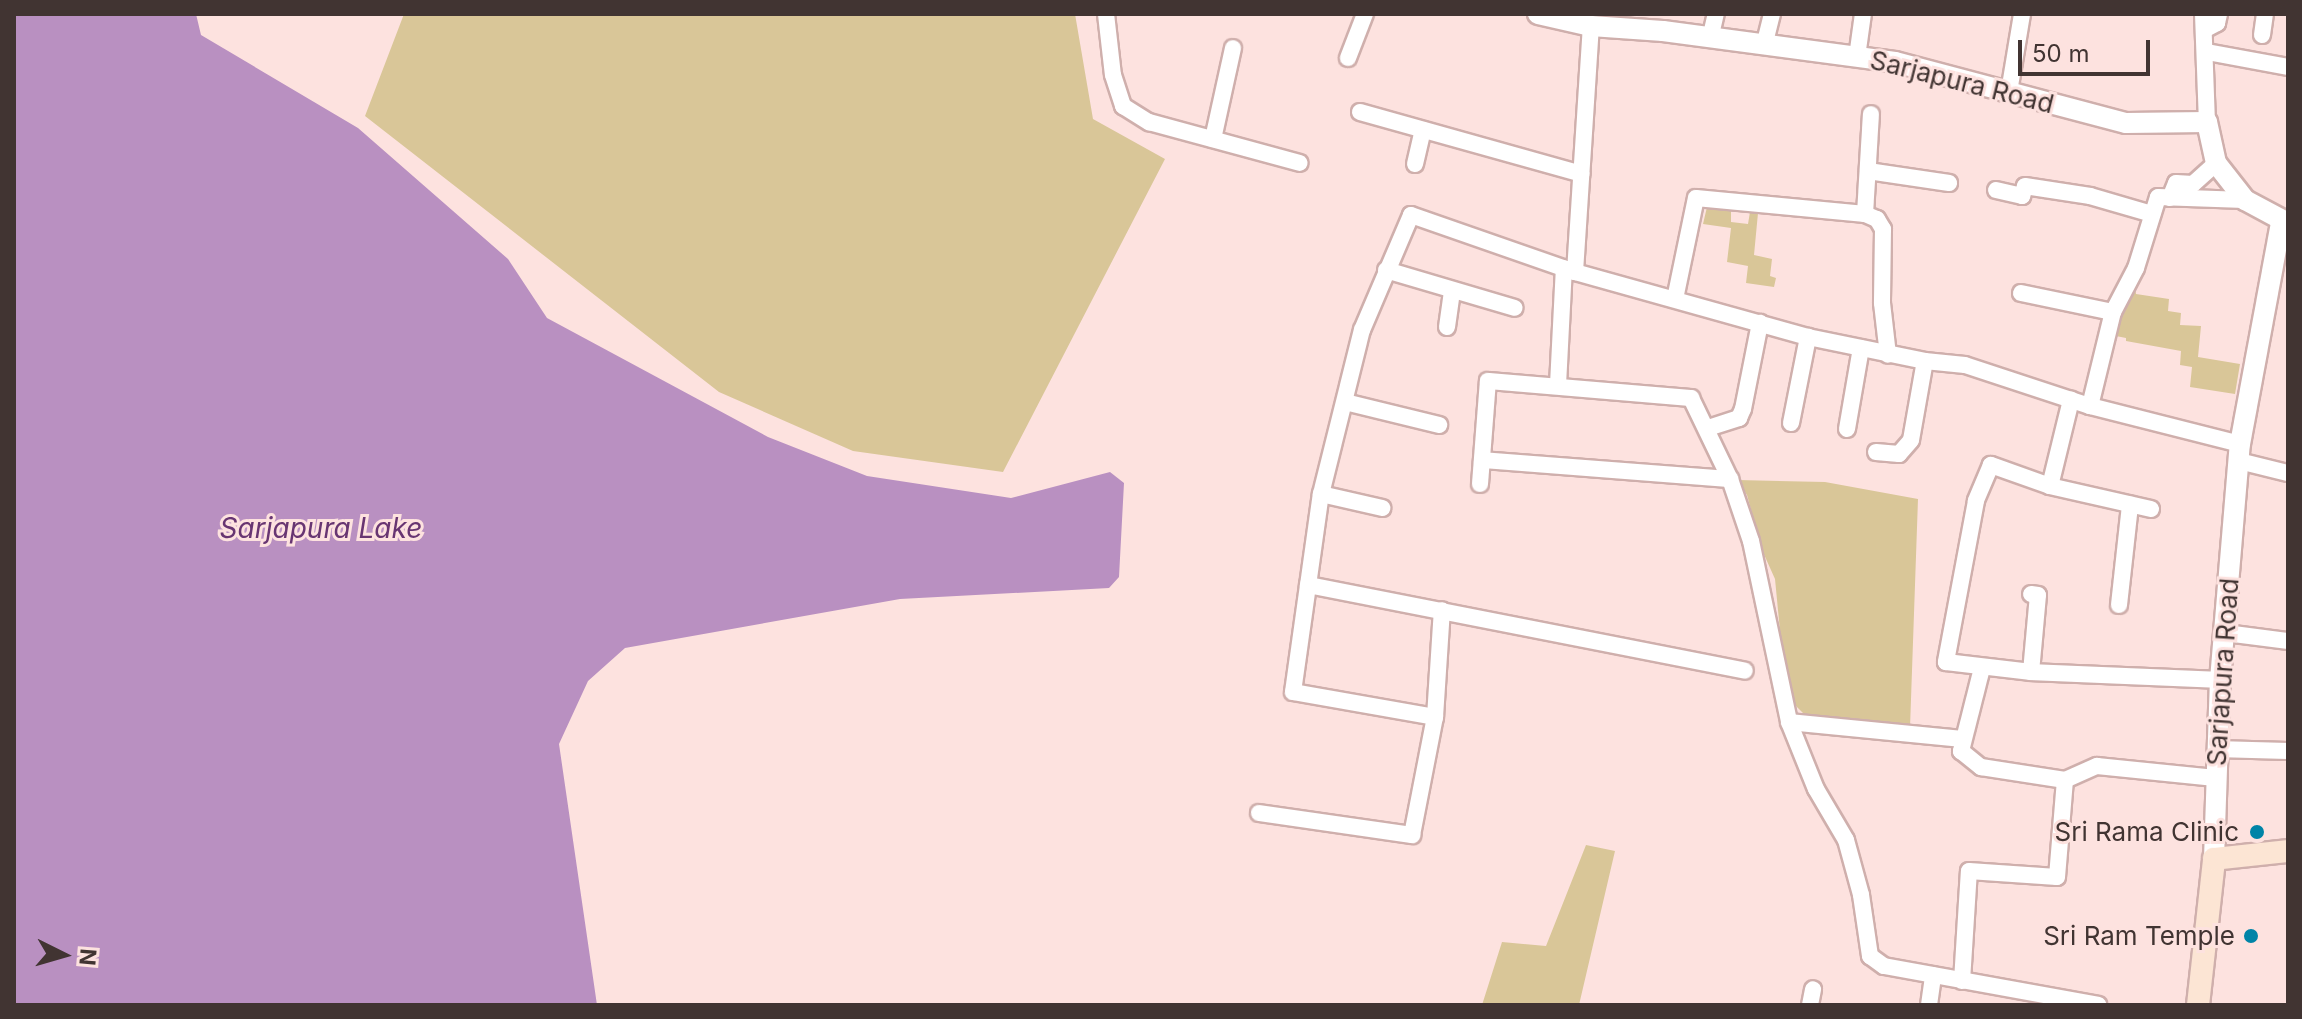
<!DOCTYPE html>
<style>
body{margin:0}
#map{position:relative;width:2302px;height:1019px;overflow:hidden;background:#fde2df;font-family:Inter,sans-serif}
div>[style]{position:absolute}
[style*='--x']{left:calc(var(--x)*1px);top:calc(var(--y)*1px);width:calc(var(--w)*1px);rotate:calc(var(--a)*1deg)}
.green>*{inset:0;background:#d9c698}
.water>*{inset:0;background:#b990c1}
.roads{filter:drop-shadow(2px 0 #cfafac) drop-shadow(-2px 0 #cfafac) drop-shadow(0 2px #cfafac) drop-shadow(0 -2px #cfafac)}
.minor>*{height:16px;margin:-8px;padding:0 8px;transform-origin:8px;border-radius:8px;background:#fff}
.tertiary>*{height:20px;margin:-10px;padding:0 10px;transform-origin:10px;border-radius:10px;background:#fff}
.secondary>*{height:22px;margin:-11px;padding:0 11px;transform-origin:11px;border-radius:11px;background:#fce5d4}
.dots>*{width:22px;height:22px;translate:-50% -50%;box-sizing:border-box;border:4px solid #fde2df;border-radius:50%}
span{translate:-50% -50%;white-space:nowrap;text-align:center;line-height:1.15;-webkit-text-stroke:6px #fde2df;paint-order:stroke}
.street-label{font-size:26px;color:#413432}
.poi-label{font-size:26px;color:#413432}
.right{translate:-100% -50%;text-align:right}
.water-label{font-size:28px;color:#683572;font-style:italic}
.frame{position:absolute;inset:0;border:16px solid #413432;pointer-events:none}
.north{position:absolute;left:24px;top:915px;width:80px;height:80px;-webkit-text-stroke:6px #fde2df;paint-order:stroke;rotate:95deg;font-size:22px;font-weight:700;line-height:32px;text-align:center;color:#413432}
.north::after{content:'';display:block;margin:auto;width:28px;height:36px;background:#413432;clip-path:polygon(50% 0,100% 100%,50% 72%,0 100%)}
.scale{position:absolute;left:2018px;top:40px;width:132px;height:36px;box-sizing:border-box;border:4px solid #413432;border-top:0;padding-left:10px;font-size:24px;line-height:28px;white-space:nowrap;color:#413432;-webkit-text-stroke:6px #fde2df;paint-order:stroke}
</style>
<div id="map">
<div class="green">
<i style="clip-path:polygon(404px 14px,1075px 14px,1093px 119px,1165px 159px,1003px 472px,853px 451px,719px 392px,365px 116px)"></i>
<i style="clip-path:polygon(1707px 207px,1731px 209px,1731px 222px,1748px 224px,1750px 212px,1758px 213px,1754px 255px,1772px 259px,1770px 276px,1776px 278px,1774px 287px,1746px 283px,1748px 266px,1727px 262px,1731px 228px,1703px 224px)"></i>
<i style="clip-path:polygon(2135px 287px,2136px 294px,2169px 299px,2168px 311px,2181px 313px,2180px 325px,2201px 326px,2198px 357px,2240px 364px,2235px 394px,2190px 387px,2192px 367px,2180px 365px,2181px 351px,2126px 341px,2126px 338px,2116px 336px,2122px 305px)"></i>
<i style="clip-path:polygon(1737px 480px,1825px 482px,1918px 499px,1910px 728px,1804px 714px,1795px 705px,1783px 662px,1775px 579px,1762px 550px,1747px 495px)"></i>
<i style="clip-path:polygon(1586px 845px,1615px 851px,1579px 1005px,1482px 1005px,1502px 942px,1546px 946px)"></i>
</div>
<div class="water">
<i style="clip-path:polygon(14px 14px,196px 14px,201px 35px,358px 128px,508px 259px,547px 318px,768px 437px,867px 476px,1011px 498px,1110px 472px,1124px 483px,1119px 577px,1109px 588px,900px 599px,625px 648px,588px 681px,559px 744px,597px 1005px,14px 1005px)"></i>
</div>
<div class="roads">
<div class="minor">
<i style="--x:1106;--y:14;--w:61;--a:83.5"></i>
<i style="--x:1113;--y:75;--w:33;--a:72"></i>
<i style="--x:1123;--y:106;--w:31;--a:32"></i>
<i style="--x:1149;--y:122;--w:156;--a:15.2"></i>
<i style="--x:2203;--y:14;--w:108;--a:87.9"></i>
<i style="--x:2204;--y:30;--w:15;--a:-28"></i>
<i style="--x:2217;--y:23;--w:9;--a:-77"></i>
<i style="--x:2262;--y:35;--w:21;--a:-82"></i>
<i style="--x:1710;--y:39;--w:26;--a:-77"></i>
<i style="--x:1764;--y:46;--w:33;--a:-76"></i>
<i style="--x:2207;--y:52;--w:82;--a:10.5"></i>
<i style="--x:1857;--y:57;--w:43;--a:-82.1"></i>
<i style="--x:1348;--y:58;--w:47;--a:-68.9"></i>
<i style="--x:2009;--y:92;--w:79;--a:-80.5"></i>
<i style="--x:1360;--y:112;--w:230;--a:15.6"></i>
<i style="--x:1213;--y:139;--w:93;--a:-77.6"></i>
<i style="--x:1415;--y:164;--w:35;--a:-77"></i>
<i style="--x:1868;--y:171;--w:82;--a:8.4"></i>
<i style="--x:1996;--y:190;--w:27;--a:13"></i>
<i style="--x:2022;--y:196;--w:10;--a:-73"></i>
<i style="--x:2025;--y:186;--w:66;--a:8.7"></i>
<i style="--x:2090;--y:196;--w:65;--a:16.2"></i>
<i style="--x:2170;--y:198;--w:16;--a:-68"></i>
<i style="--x:2176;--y:183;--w:17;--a:3"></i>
<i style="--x:2193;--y:184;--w:31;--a:-42"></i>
<i style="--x:1865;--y:214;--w:100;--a:-86.6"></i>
<i style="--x:1386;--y:270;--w:134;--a:16.4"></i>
<i style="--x:1575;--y:272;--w:247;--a:-86.3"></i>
<i style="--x:2021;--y:293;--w:94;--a:11.7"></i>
<i style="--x:1675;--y:299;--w:103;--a:-78.3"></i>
<i style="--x:1696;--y:198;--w:170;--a:5.4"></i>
<i style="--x:1865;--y:214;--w:13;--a:23"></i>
<i style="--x:1877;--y:219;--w:12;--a:59"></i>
<i style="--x:1883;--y:229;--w:74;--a:90.8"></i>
<i style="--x:1882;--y:303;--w:52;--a:83.4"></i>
<i style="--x:1447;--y:327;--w:37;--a:-82"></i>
<i style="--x:1558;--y:385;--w:117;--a:-87.1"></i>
<i style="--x:1345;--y:402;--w:97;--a:13.7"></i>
<i style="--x:2090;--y:406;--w:97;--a:-76.3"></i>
<i style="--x:2113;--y:312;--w:50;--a:-62.4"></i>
<i style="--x:2136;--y:268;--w:74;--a:-72.8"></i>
<i style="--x:2158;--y:197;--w:87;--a:2"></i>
<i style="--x:1791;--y:423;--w:88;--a:-78.8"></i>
<i style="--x:1708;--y:428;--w:33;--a:-18"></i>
<i style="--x:1739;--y:418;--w:10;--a:-66"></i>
<i style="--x:1743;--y:409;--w:88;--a:-78.8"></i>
<i style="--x:1847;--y:429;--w:82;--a:-80.2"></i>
<i style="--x:1876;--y:452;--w:23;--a:5"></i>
<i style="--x:1899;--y:454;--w:18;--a:-49"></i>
<i style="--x:1911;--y:440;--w:80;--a:-80"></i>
<i style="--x:1482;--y:460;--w:249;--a:4.4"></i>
<i style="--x:2239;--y:461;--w:50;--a:13.8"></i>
<i style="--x:1480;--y:484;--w:103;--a:-85.6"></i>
<i style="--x:1488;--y:381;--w:204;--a:4.8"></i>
<i style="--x:1691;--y:398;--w:90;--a:64.3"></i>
<i style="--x:1730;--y:479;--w:65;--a:71.3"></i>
<i style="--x:1751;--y:541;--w:185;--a:78.1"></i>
<i style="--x:1789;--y:722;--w:72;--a:68.1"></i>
<i style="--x:1816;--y:789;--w:59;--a:59.5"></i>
<i style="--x:1846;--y:840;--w:57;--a:74.7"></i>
<i style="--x:1861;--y:895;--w:62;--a:81.6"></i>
<i style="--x:1870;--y:956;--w:17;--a:36"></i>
<i style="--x:1884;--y:966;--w:218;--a:10.3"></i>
<i style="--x:2050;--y:486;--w:89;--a:-76.3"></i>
<i style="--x:1321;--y:494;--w:63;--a:12.9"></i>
<i style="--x:2151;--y:509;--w:104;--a:-167.2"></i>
<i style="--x:2050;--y:486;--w:63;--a:-160.4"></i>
<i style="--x:1991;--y:465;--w:39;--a:113"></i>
<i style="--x:1976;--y:501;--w:164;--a:100.6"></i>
<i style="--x:1946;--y:662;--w:86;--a:6.7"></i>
<i style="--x:2031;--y:672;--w:189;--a:2.4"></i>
<i style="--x:1308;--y:585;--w:445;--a:11.1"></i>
<i style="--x:2119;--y:605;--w:101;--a:-83.7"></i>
<i style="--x:2226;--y:633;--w:63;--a:7.4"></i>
<i style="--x:1982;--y:668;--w:86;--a:104.2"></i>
<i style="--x:1961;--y:751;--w:26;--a:39"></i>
<i style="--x:1981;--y:767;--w:85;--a:8.8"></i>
<i style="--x:2065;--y:780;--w:35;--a:-24"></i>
<i style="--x:2097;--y:766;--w:119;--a:5.8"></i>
<i style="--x:2031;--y:672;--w:77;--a:-84.8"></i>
<i style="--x:2038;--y:595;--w:7;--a:-172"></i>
<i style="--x:1435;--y:717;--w:144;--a:-170"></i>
<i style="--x:1293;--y:692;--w:200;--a:-82"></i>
<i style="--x:1321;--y:494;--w:169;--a:-76"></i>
<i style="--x:1362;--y:330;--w:125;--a:-66.9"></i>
<i style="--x:1411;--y:215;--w:174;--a:19.2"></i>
<i style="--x:1575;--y:272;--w:242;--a:15.6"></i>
<i style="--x:1808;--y:337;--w:119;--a:11.6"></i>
<i style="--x:1925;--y:361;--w:40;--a:5.7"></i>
<i style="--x:1965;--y:365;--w:132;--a:18.2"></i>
<i style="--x:2090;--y:406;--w:155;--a:14.2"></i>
<i style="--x:1789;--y:722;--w:174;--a:5.6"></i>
<i style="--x:2216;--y:749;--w:72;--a:1.6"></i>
<i style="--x:1259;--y:813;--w:155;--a:8.2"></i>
<i style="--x:1412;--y:835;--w:120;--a:-79"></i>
<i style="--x:1435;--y:717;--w:107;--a:-86.3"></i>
<i style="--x:1962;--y:981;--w:110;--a:-86.4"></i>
<i style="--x:1969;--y:871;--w:88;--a:3.9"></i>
<i style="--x:2057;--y:877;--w:97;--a:-85.3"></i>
<i style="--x:1810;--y:1005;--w:16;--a:-79"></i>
<i style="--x:1929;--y:1005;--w:30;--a:-82"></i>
</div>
<div class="tertiary">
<i style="--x:1538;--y:14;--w:54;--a:12.8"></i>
<i style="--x:1591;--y:26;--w:72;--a:4"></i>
<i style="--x:1663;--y:31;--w:234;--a:7.6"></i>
<i style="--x:1895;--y:62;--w:239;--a:14.8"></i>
<i style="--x:2126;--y:123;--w:81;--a:-0.7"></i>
<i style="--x:2207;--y:122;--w:42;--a:77.6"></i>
<i style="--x:2216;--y:163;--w:47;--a:51.9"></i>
<i style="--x:2245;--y:200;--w:49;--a:28.1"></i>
<i style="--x:2214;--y:859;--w:179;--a:-88.1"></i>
<i style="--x:2220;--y:680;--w:237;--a:-85.2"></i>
<i style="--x:2240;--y:444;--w:226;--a:-79.5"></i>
</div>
<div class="secondary">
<i style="--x:2198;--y:1005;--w:147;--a:-83.7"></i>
<i style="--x:2214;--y:859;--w:74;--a:-6.2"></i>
</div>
</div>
<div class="dots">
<i style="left:2257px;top:832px;background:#0084a7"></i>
<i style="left:2251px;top:936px;background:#0084a7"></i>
</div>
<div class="street-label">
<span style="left:1962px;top:82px;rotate:14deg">Sarjapura Road</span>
<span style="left:2223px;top:672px;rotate:-86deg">Sarjapura Road</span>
</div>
<div class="poi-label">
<span class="right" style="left:2239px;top:832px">Sri Rama Clinic</span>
<span class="right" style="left:2235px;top:936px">Sri Ram Temple</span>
</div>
<div class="water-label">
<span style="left:321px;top:528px">Sarjapura Lake</span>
</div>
<div class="frame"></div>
<div class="north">N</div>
<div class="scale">50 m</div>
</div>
